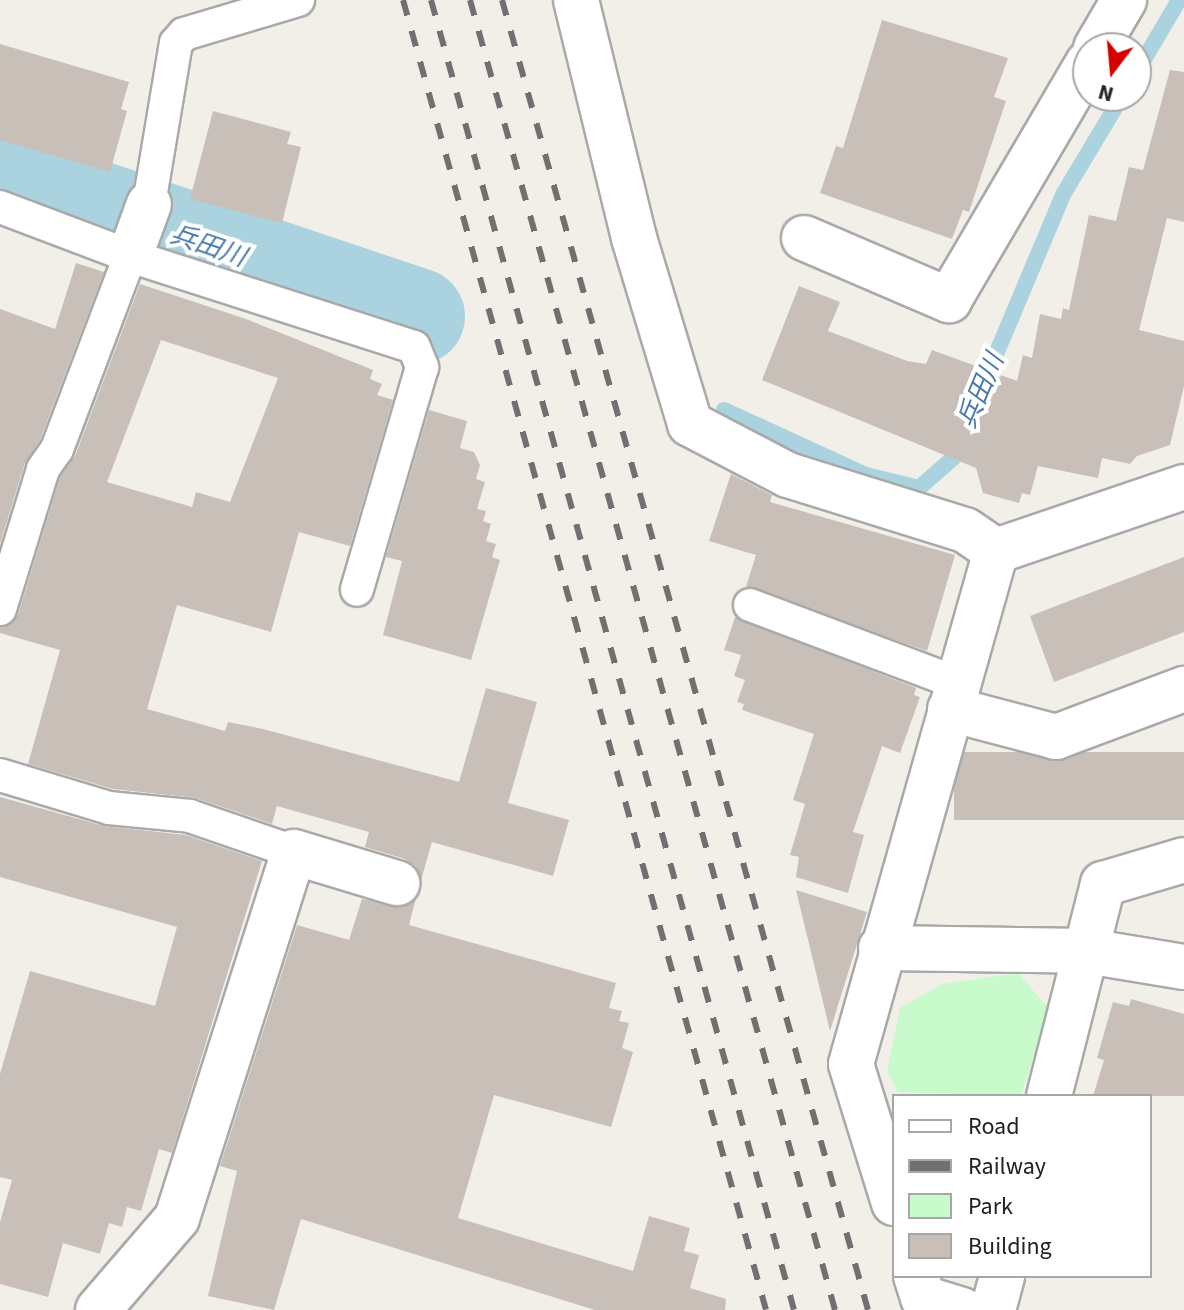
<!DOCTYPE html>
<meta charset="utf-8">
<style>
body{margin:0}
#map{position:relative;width:1184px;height:1310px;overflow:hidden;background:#f2efe9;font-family:"Source Sans 3","Noto Sans JP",sans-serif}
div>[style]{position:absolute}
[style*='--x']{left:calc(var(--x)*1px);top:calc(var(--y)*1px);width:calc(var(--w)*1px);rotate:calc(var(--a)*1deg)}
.park>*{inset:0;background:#c8facc}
.stream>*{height:16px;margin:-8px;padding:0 8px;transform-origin:8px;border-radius:8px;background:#aad3df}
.river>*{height:96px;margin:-48px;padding:0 48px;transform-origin:48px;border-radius:48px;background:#aad3df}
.building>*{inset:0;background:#c7bfb8;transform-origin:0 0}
.roads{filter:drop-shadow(2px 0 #a9a9a9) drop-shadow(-2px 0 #a9a9a9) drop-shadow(0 2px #a9a9a9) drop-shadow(0 -2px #a9a9a9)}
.lane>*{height:32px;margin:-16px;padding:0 16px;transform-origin:16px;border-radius:16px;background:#fff}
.street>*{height:44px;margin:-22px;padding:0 22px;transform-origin:22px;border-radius:22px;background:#fff}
.rail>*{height:6px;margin-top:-3px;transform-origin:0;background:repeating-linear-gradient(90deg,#707070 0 16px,transparent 0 32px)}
span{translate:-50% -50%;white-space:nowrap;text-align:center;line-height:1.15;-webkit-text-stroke:8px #fff;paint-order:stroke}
.water-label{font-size:26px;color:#4a7aab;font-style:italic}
.legend{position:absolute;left:892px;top:1094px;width:260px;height:184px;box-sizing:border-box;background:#fff;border:2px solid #a7a7a7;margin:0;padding:10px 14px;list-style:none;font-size:24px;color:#222}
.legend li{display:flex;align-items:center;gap:16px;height:40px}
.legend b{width:40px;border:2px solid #a7a7a7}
.north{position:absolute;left:1072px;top:32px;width:80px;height:80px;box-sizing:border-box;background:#fff;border:2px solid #a7a7a7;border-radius:50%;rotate:196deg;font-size:22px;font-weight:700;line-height:32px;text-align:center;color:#222}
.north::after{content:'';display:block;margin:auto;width:28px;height:36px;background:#d40000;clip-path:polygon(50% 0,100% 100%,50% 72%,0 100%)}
</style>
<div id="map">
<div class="park">
<i style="clip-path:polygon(1018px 973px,1049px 1009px,1021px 1096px,898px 1092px,887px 1071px,900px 1008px,942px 984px)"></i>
</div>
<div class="stream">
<i style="--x:1136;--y:73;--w:85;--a:-59.5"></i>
<i style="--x:981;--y:390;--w:214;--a:-67.2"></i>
<i style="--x:1064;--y:193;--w:113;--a:-59.1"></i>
<i style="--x:724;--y:410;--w:156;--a:24.6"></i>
<i style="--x:866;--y:475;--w:55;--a:13.8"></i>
<i style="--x:919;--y:488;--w:45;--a:-41.4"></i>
<i style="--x:953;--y:458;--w:18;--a:-68"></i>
</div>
<div class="river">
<i style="--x:0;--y:176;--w:440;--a:18.6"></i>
</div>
<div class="building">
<i style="clip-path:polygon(882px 20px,1008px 58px,994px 97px,1006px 101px,969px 212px,963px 210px,952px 239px,820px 193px,836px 146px,843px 148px)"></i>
<i style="clip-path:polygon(0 44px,129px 82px,121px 109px,127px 111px,110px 172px,0 140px)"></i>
<i style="clip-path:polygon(1170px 70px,1184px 72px,1184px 222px,1167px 218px,1139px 330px,1184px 341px,1184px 386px,1170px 445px,1137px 456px,1130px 464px,1102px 458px,1098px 478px,1038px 466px,1030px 495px,1022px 493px,1019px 503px,983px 493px,976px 468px,762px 380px,799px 286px,840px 302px,828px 331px,907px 361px,926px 364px,932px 350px,1017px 381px,1023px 355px,1032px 358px,1040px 314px,1061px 319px,1063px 308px,1069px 310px,1089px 215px,1116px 221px,1129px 167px,1143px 170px)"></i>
<i style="clip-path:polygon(213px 111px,291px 132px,287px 144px,301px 147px,282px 223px,190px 199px)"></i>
<i style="clip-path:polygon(76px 263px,104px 272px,40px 440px,25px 463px,0 544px,0 309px,55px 329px)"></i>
<i style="clip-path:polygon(evenodd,140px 284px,246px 319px,373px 370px,370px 379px,382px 384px,377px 395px,393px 400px,350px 546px,299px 532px,271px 632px,177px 605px,147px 709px,225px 731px,228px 722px,263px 729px,459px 782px,486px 688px,537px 702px,508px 803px,569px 820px,553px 876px,432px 842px,421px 880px,416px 866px,405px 859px,365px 847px,369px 832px,277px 806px,272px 824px,196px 798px,113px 789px,28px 764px,60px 650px,0 633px,0 627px,18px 615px,60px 477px,75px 456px,140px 284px,161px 340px,278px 378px,230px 502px,196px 492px,192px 507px,107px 482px,161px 340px)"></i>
<i style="clip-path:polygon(429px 410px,467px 421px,460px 448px,474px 452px,480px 465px,476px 479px,485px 482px,477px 509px,486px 511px,483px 521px,491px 524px,486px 541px,496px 544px,492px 557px,500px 560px,471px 660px,383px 635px,402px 561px,386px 557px)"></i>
<i style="clip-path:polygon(731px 474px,772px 495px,770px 502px,955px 555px,927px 651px,746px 587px,756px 555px,709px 541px)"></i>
<i style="clip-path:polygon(1184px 557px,1184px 632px,1054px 682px,1030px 616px)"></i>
<i style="clip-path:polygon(735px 617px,916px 688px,914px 695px,920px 697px,900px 753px,882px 746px,853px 832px,864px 835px,848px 893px,796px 877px,799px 857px,790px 855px,805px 804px,793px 800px,814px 734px,742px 710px,744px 704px,737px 702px,745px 680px,734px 676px,741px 655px,724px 650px)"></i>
<i style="left:1184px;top:752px;width:68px;height:230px;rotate:90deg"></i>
<i style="clip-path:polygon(0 797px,104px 826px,186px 835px,262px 861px,172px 1153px,159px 1149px,141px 1211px,127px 1207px,122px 1227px,109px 1223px,100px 1254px,63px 1243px,48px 1297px,0 1284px,0 1222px,12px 1180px,0 1177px,0 1074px,30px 971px,155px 1006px,177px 927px,0 877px)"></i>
<i style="clip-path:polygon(796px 890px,867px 912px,830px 1031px)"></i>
<i style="clip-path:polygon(416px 898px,409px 925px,616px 983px,609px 1008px,622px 1011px,619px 1021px,629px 1023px,622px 1048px,633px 1052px,611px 1127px,494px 1095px,458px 1218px,633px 1271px,649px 1216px,690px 1228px,684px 1251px,699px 1255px,690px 1288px,726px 1299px,725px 1310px,595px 1310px,301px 1219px,274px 1310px,208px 1296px,237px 1171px,220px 1166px,297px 925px,349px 940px,362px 899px,402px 907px)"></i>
<i style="clip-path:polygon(1131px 999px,1184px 1014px,1184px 1096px,1093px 1096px,1104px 1060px,1097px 1058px,1113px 1002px,1129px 1006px)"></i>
</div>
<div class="roads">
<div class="lane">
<i style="--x:149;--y:204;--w:163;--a:-80.5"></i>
<i style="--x:176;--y:43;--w:12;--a:-48"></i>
<i style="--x:184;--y:34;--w:119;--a:-16.6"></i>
<i style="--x:0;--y:207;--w:139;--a:20.7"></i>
<i style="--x:130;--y:256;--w:298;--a:17.8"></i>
<i style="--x:414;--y:347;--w:22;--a:68"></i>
<i style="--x:422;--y:367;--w:232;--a:106.3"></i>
<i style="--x:750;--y:605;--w:221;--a:20.6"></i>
<i style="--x:0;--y:609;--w:146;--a:-72.9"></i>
<i style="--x:43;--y:469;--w:24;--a:-55"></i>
<i style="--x:57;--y:449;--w:206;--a:-69.3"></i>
<i style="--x:0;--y:775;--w:114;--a:16.8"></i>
<i style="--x:109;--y:808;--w:81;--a:5.6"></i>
<i style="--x:190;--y:816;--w:110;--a:19.1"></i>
</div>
<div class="street">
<i style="--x:576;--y:0;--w:245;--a:76.3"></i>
<i style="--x:634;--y:238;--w:194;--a:73.2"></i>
<i style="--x:690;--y:424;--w:110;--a:27.5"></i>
<i style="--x:788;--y:475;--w:185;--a:17.3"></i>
<i style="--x:965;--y:530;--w:37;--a:34"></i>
<i style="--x:1096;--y:48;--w:56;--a:-59.7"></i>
<i style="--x:804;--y:238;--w:158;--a:23.2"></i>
<i style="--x:949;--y:300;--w:275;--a:-59.6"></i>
<i style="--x:130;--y:256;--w:55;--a:-69.9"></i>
<i style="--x:950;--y:709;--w:110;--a:14.8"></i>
<i style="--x:1056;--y:737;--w:137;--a:-20.6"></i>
<i style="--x:881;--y:948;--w:206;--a:0.8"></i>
<i style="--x:1087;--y:951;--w:98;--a:9.4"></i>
<i style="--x:1049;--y:1096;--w:219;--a:-75.7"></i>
<i style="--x:1103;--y:884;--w:84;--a:-16.5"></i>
<i style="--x:894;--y:1203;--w:145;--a:-107.2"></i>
<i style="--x:851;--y:1064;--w:533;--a:-74.22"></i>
<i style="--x:996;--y:551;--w:199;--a:-18.8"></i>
<i style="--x:916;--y:1276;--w:23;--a:72"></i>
<i style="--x:923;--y:1298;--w:41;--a:17.1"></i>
<i style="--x:98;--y:1310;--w:121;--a:-49.3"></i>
<i style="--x:177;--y:1218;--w:384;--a:-72.3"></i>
<i style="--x:294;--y:852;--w:108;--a:16.8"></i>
<i style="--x:993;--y:1310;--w:35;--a:-75"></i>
</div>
</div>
<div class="rail">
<i style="--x:403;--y:0;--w:1359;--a:74.51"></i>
<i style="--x:431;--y:0;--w:1359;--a:74.51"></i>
<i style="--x:470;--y:0;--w:1360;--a:74.43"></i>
<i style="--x:502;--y:0;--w:1360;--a:74.39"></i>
</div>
<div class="water-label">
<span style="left:208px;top:246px;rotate:19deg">兵田川</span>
<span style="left:981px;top:391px;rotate:-67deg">兵田川</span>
</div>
<ul class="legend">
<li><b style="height:10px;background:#fff"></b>Road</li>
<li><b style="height:10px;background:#707070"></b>Railway</li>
<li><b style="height:22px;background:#c8facc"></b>Park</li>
<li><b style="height:22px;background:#c7bfb8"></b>Building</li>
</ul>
<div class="north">N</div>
</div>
